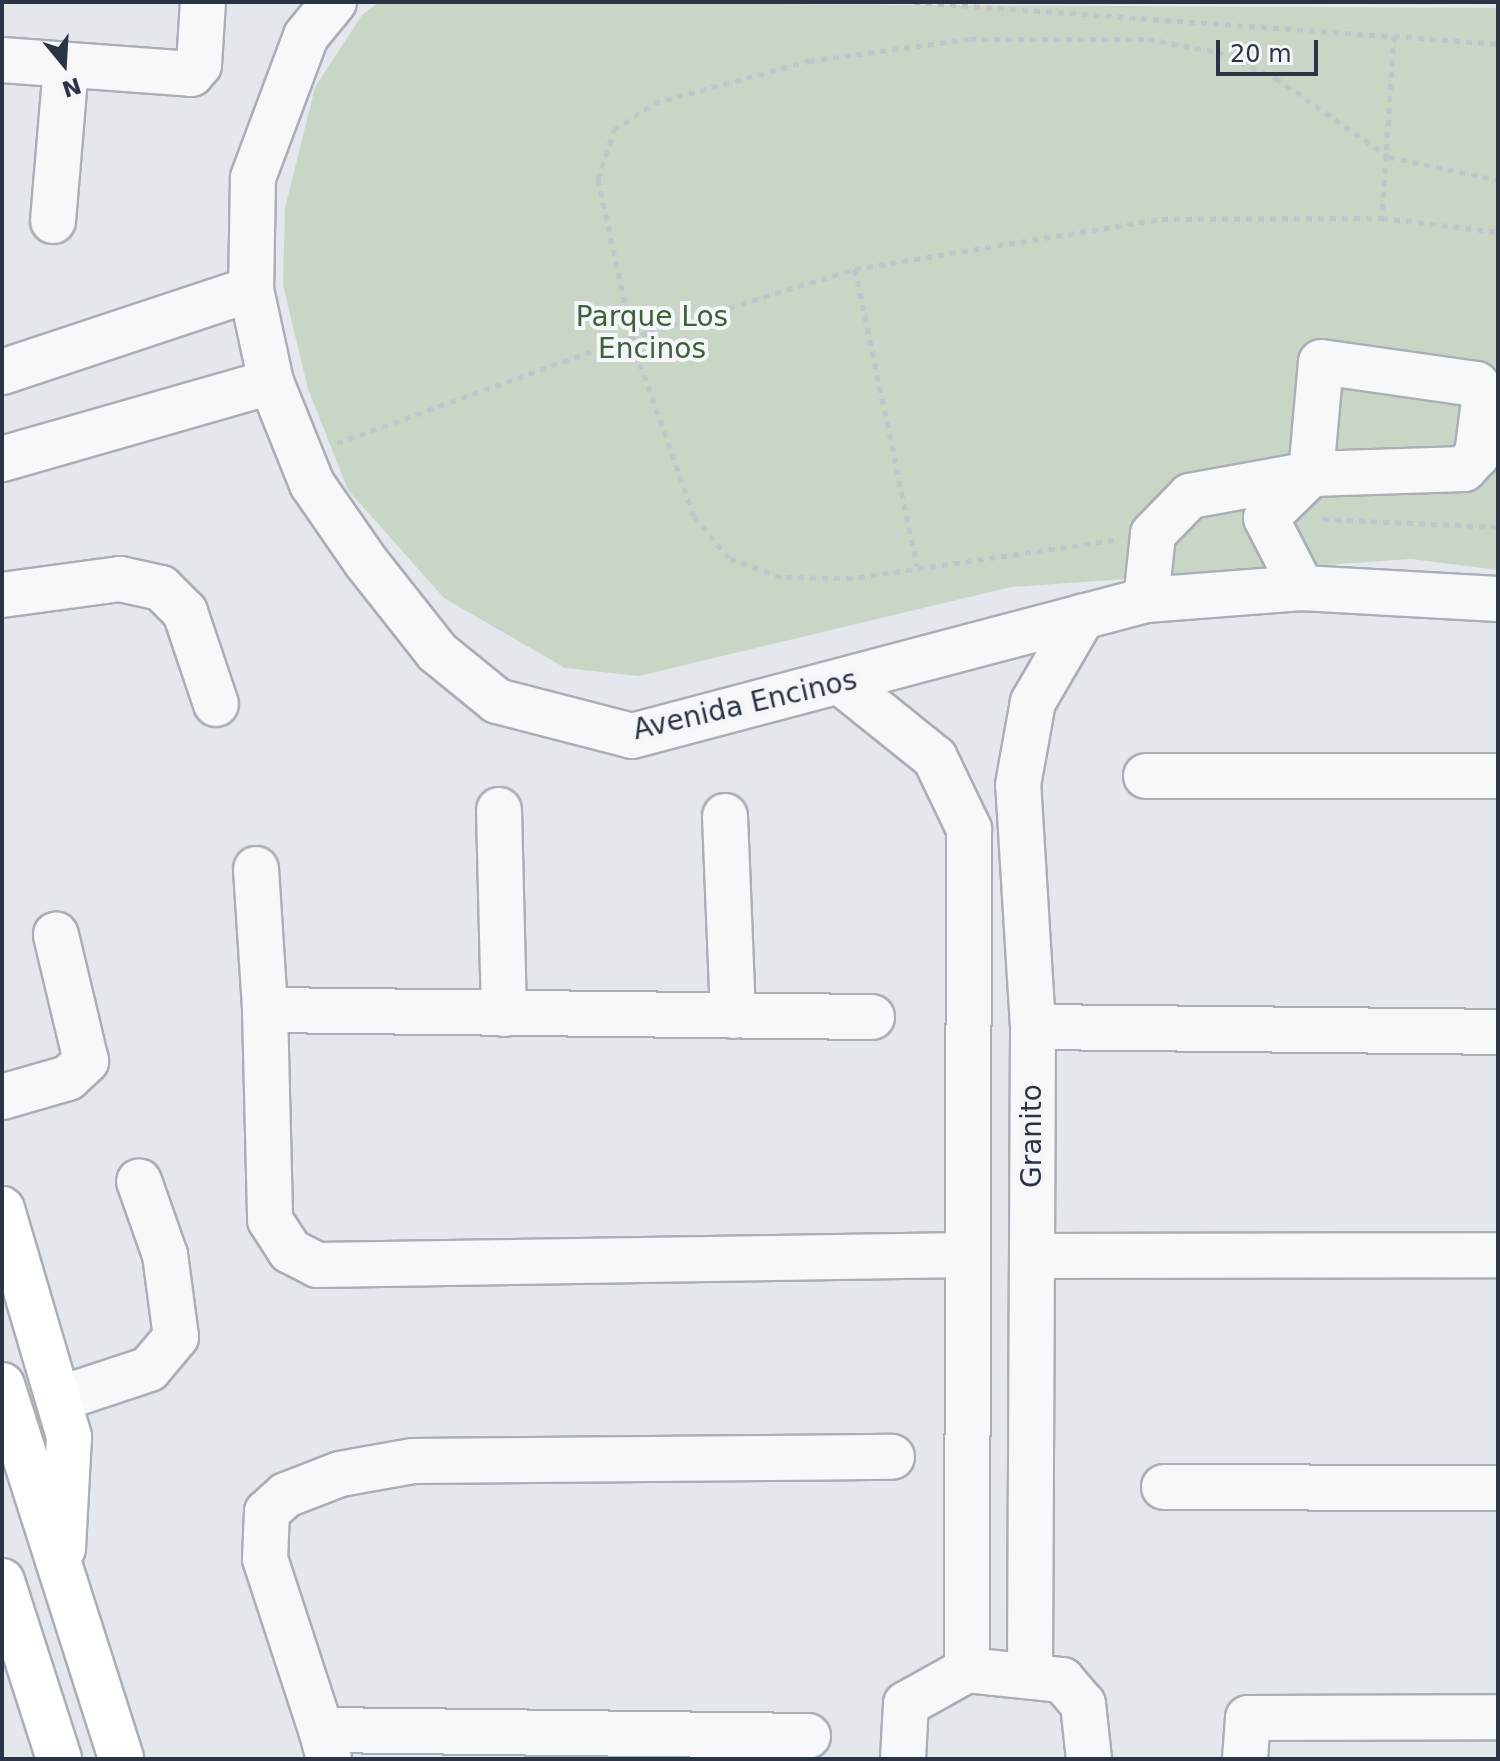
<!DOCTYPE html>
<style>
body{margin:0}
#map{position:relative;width:1500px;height:1761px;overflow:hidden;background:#e4e7ec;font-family:"DejaVu Sans",sans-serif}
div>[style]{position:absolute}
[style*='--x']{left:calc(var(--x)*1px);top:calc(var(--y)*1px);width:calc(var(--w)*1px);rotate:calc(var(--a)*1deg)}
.green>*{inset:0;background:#c9d6c5}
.path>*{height:5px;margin-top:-2.5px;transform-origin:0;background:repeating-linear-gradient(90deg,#c2c5cb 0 6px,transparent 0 12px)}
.roads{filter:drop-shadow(2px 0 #a9aeb7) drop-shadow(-2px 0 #a9aeb7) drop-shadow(0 2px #a9aeb7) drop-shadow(0 -2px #a9aeb7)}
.minor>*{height:44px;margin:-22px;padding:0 22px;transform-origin:22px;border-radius:22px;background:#f7f8fa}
.major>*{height:44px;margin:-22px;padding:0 22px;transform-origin:22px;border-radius:22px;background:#fff}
.path-bridge>*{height:5px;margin-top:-2.5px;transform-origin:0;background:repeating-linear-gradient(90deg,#c2c5cb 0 6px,transparent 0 12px)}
span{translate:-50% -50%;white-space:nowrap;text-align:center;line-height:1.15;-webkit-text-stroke:8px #f4f6f9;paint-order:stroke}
.park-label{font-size:28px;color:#3f6138}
.street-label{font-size:28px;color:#2b3445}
.frame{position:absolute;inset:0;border:4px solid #2b3445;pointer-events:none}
.north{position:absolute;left:24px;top:24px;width:80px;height:80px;-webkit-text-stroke:6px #f4f6f9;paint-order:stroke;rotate:162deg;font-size:22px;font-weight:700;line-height:32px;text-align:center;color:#2b3445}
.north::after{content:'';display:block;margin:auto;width:28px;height:36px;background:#2b3445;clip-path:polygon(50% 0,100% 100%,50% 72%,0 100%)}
.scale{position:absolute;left:1216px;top:40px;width:102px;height:36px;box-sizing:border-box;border:4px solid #2b3445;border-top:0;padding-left:10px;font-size:24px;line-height:28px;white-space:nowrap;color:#2b3445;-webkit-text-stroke:6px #f4f6f9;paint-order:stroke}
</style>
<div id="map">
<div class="green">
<i style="clip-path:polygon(379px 2px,1498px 8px,1498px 570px,1411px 559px,1011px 587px,639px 676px,565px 668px,444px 598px,348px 490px,308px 389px,283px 285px,285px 208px,315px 87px,362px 15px)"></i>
</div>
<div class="path">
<i style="--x:914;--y:2;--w:481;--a:4.1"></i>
<i style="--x:1394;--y:36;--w:182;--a:93.8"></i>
<i style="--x:1394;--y:36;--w:104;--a:4.4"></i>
<i style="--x:855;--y:269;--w:304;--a:78.2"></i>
<i style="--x:649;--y:332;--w:215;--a:-17"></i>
<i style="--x:855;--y:269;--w:311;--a:-9.3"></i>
<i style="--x:1162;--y:219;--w:220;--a:-0.3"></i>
<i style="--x:1382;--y:218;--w:117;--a:6.9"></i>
<i style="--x:337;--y:443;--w:287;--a:-19.8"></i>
<i style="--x:1323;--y:519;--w:175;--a:2.6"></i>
<i style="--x:1114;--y:540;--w:265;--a:171.7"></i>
<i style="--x:852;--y:578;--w:71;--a:-179.2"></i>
<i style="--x:781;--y:577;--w:55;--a:-159.9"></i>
<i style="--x:729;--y:558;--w:55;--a:-129.8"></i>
<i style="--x:694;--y:516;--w:177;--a:-109.5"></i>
<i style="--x:635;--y:349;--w:174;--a:-102.3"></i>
<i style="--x:598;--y:179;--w:52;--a:-71.9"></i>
<i style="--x:614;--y:130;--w:48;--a:-34"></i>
<i style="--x:654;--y:103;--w:161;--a:-15.2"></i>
<i style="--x:809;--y:61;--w:162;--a:-7.8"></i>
<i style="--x:970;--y:39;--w:178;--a:0"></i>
<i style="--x:1148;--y:39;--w:71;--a:10.5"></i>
<i style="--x:1218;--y:52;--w:64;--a:24.1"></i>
<i style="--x:1276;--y:78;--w:138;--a:35"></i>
<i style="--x:1389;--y:157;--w:111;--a:11.9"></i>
</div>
<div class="roads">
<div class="minor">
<i style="--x:334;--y:2;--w:44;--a:129.5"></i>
<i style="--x:306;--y:36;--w:152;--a:110.5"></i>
<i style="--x:253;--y:178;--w:111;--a:91"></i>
<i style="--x:251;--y:289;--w:95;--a:77.9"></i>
<i style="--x:271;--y:382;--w:110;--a:68.1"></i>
<i style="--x:312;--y:484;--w:95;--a:55.3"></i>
<i style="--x:366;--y:562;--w:115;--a:51.7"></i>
<i style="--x:437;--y:652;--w:77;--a:39.2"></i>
<i style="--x:497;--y:701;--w:139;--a:14.5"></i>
<i style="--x:632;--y:736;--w:532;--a:-14.82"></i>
<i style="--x:1146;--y:600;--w:156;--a:-4.4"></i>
<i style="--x:1302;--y:588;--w:196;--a:3.2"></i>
<i style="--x:2;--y:60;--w:190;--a:4.2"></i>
<i style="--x:191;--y:74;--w:12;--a:-48"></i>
<i style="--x:199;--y:65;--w:63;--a:-86.4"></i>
<i style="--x:53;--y:221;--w:156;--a:-85.2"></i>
<i style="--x:1321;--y:362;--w:157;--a:8.1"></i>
<i style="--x:1476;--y:384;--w:13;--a:45"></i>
<i style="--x:1485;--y:393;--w:63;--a:97.4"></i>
<i style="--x:1477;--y:455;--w:19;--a:133"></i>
<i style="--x:1464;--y:469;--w:153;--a:178.1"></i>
<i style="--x:1311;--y:474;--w:112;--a:-84.9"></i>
<i style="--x:2;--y:372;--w:262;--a:-18.4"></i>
<i style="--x:2;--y:459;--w:280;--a:-16"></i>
<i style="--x:2;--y:595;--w:119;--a:-7.7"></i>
<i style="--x:120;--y:579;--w:42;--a:12.4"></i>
<i style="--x:161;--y:588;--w:34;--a:45"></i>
<i style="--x:185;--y:612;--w:97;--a:71.4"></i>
<i style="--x:1146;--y:600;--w:66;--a:-83.9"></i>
<i style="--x:1153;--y:534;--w:53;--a:-45.8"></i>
<i style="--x:1190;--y:496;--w:123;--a:-10.3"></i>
<i style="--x:1311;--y:474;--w:63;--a:135.6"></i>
<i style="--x:1266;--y:518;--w:79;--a:62.8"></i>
<i style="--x:843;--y:684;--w:118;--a:38.8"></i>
<i style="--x:935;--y:758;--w:79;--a:64.4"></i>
<i style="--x:969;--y:829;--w:841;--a:90.14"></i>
<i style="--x:1146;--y:776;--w:352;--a:0"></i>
<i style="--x:499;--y:810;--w:204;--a:88.6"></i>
<i style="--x:725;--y:816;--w:200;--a:87.7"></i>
<i style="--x:256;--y:869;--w:141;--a:86.3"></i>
<i style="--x:872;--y:1017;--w:607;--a:-179.34"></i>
<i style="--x:265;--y:1010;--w:210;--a:88.6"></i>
<i style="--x:270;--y:1220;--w:37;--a:57"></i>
<i style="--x:290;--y:1251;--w:30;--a:27"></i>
<i style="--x:317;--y:1265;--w:651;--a:-0.88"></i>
<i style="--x:1033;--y:1027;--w:465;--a:0.6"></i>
<i style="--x:2;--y:1097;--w:69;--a:-16.1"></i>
<i style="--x:68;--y:1078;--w:25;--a:-43"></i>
<i style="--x:86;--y:1061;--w:130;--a:-103.4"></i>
<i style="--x:1032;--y:1256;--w:466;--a:-0.1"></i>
<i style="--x:59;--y:1399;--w:95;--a:-18.4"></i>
<i style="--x:149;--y:1369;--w:42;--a:-49.8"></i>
<i style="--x:176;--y:1337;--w:83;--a:-97.6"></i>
<i style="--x:165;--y:1255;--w:78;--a:-109.4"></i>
<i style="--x:1164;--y:1487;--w:334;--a:0.2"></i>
<i style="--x:1030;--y:1672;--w:645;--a:-89.73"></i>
<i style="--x:1033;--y:1027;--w:242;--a:-93.5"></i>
<i style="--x:1018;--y:785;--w:84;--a:-79.8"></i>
<i style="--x:1033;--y:702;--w:99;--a:-59.8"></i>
<i style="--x:321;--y:1730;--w:180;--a:-108.1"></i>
<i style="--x:265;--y:1559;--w:47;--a:-87.6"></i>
<i style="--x:267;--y:1512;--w:25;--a:-42"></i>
<i style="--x:286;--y:1495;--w:58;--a:-21.3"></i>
<i style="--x:340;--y:1474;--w:74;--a:-10.1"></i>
<i style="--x:413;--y:1461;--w:479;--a:-0.5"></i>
<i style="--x:329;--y:1759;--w:30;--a:-105"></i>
<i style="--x:321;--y:1730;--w:487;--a:0.7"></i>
<i style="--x:903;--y:1759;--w:55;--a:-86.9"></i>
<i style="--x:906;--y:1704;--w:70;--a:-29.1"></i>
<i style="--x:967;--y:1670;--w:96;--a:6"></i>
<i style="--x:1062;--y:1680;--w:32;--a:49"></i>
<i style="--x:1083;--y:1704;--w:55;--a:83.8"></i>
<i style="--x:1245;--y:1759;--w:41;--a:-85.8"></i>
<i style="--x:1248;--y:1718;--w:250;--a:-0.2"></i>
</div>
<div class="major">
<i style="--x:2;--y:1209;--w:238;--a:73.6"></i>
<i style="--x:69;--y:1437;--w:112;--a:93.1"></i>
<i style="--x:2;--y:1385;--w:392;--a:72.3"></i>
<i style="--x:2;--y:1581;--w:187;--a:72.2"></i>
</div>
</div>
<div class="path-bridge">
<i style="--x:607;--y:346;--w:44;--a:-18.4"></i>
</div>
<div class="park-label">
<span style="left:652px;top:333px">Parque Los<br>Encinos</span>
</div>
<div class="street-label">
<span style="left:745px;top:705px;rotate:-13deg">Avenida Encinos</span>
<span style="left:1032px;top:1136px;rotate:-90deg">Granito</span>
</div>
<div class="frame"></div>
<div class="north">N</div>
<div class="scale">20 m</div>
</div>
